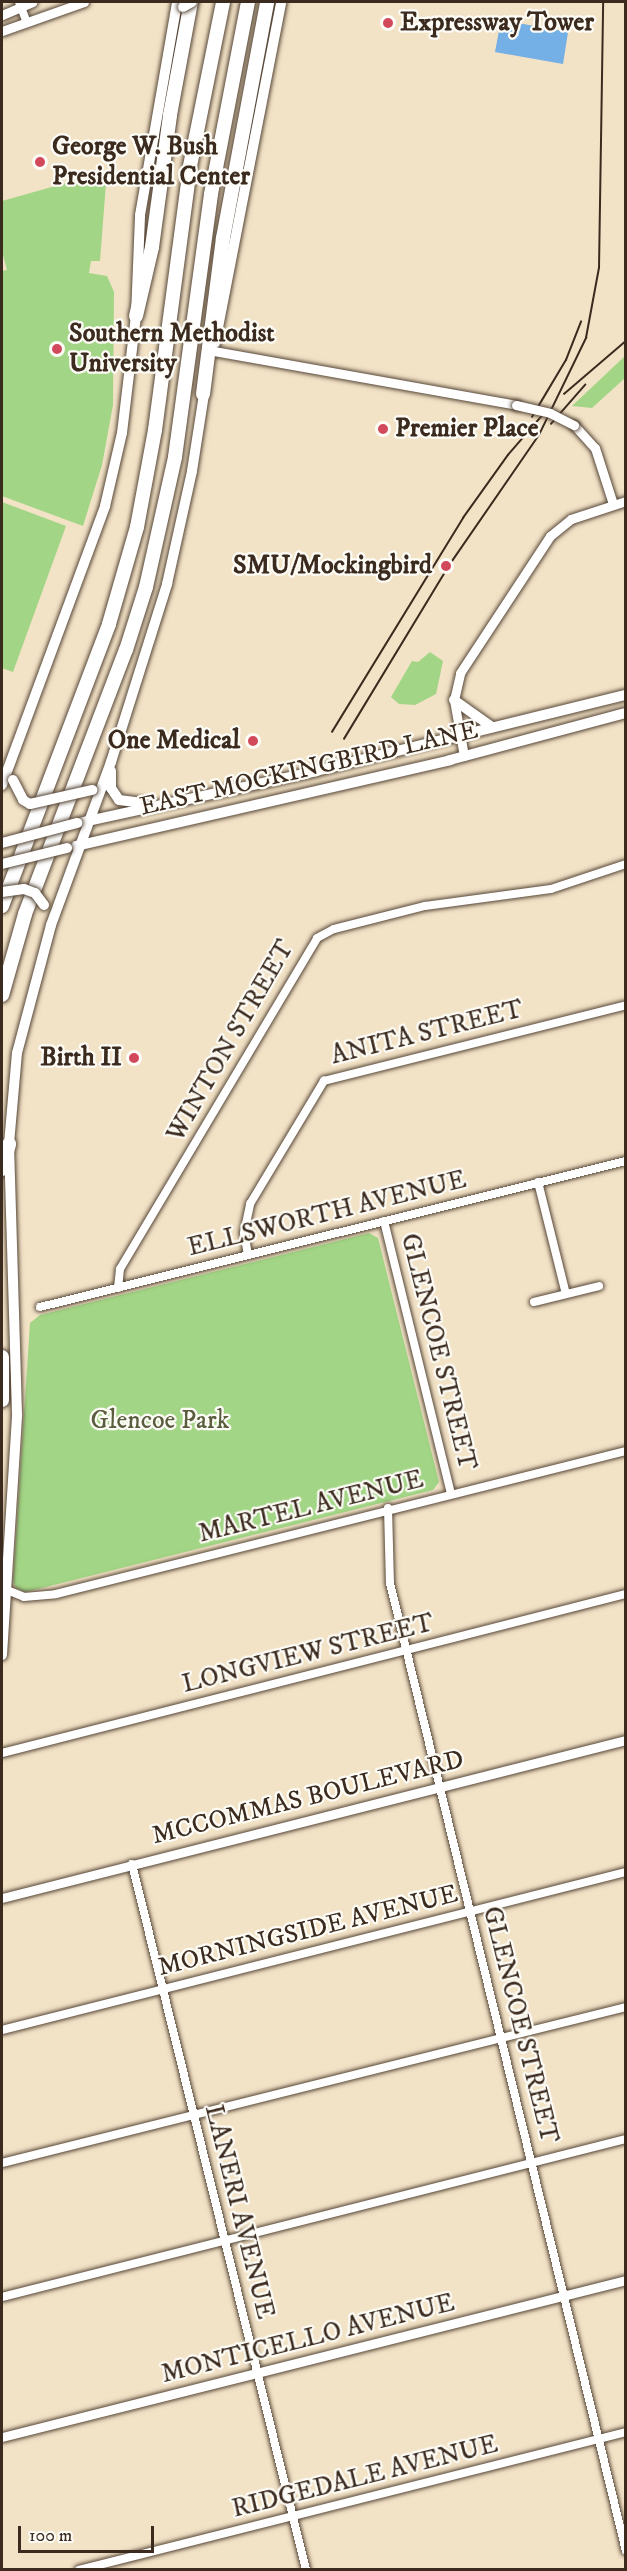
<!DOCTYPE html>
<style>
body{margin:0}
#map{position:relative;width:627px;height:2571px;overflow:hidden;background:#f2e2c6;font-family:"IM FELL DW Pica",serif}
div>[style]{position:absolute}
.green>*{inset:0;background:#a2d585}
.water>*{inset:0;background:#74afe5}
.roads{filter:drop-shadow(0 0 2px #564637) drop-shadow(0 0 2px #564637)}
.minor>*{height:8px;margin:-4px;padding:0 4px;transform-origin:4px;border-radius:4px;background:#fff}
.tertiary>*{height:9px;margin:-4.5px;padding:0 4.5px;transform-origin:4.5px;border-radius:4.5px;background:#fff}
.secondary>*{height:10px;margin:-5px;padding:0 5px;transform-origin:5px;border-radius:5px;background:#fff}
.motorway>*{height:14px;margin:-7px;padding:0 7px;transform-origin:7px;border-radius:7px;background:#fff}
.tram>*{height:1.5px;margin:-0.75px;padding:0 0.75px;transform-origin:0.75px;border-radius:0.75px;background:#3b2a1e}
.bridges{filter:drop-shadow(0 0 2px #564637) drop-shadow(0 0 2px #564637)}
.tertiary-bridge>*{height:9px;margin:-4.5px;padding:0 4.5px;transform-origin:4.5px;border-radius:4.5px;background:#fff}
.secondary-bridge>*{height:10px;margin:-5px;padding:0 5px;transform-origin:5px;border-radius:5px;background:#fff}
.dots>*{width:16px;height:16px;translate:-50% -50%;box-sizing:border-box;border:3px solid #fdfcf7;border-radius:50%}
span{translate:-50% -50%;white-space:nowrap;text-align:center;line-height:1.15;-webkit-text-stroke:4.5px #fdfcf7;paint-order:stroke}
.poi-label{font-size:26px;color:#3b2a1e;font-weight:700}
.left{translate:0 -50%;text-align:left}
.right{translate:-100% -50%;text-align:right}
.street-label{font-size:26px;color:#3b2a1e}
.park-label{font-size:26px;color:#5a5d3d}
.frame{position:absolute;inset:0;border:3px solid #3b2a1e;pointer-events:none}
.scale{position:absolute;left:18px;top:2526px;width:136px;height:27px;box-sizing:border-box;border:3px solid #3b2a1e;border-top:0;padding-left:8px;font-size:18px;line-height:21px;white-space:nowrap;color:#3b2a1e;-webkit-text-stroke:4px #fdfcf7;paint-order:stroke}
</style>
<div id="map">
<div class="green">
<i style="clip-path:polygon(87px 177px,106px 183px,100px 261px,91px 261px,89px 273px,107px 276px,114px 292px,113px 405px,102px 465px,83px 526px,2px 496px,2px 271px,7px 270px,2px 251px,2px 201px)"></i>
<i style="clip-path:polygon(625px 356px,625px 378px,592px 408px,572px 406px)"></i>
<i style="clip-path:polygon(2px 502px,66px 526px,13px 672px,2px 668px)"></i>
<i style="clip-path:polygon(430px 652px,443px 661px,436px 694px,415px 705px,399px 704px,391px 697px,412px 661px,418px 662px)"></i>
<i style="clip-path:polygon(369px 1233px,378px 1238px,439px 1482px,433px 1490px,26px 1592px,16px 1588px,13px 1581px,30px 1323px,40px 1315px)"></i>
</div>
<div class="water">
<i style="clip-path:polygon(501px 20px,568px 32px,563px 64px,495px 52px)"></i>
</div>
<div class="roads">
<div class="minor">
<i style="left:19px;top:2px;width:19px;rotate:69deg"></i>
<i style="left:538px;top:1182px;width:115px;rotate:76deg"></i>
<i style="left:384px;top:1221px;width:280px;rotate:76.2deg"></i>
<i style="left:248px;top:1255px;width:22px;rotate:-100deg"></i>
<i style="left:244px;top:1233px;width:30px;rotate:-78deg"></i>
<i style="left:250px;top:1204px;width:144px;rotate:-59deg"></i>
<i style="left:324px;top:1081px;width:311px;rotate:-14.1deg"></i>
<i style="left:118px;top:1288px;width:19px;rotate:-84deg"></i>
<i style="left:120px;top:1269px;width:385px;rotate:-59.2deg"></i>
<i style="left:317px;top:938px;width:19px;rotate:-28deg"></i>
<i style="left:334px;top:929px;width:94px;rotate:-14.2deg"></i>
<i style="left:425px;top:906px;width:127px;rotate:-7.7deg"></i>
<i style="left:551px;top:889px;width:79px;rotate:-18.4deg"></i>
<i style="left:534px;top:1302px;width:67px;rotate:-13.8deg"></i>
<i style="left:40px;top:1307px;width:604px;rotate:-13.99deg"></i>
<i style="left:388px;top:1508px;width:75px;rotate:88.5deg"></i>
<i style="left:390px;top:1583px;width:996px;rotate:76.3deg"></i>
<i style="left:7px;top:1590px;width:18px;rotate:22deg"></i>
<i style="left:24px;top:1597px;width:32px;rotate:-5deg"></i>
<i style="left:56px;top:1594px;width:588px;rotate:-14.08deg"></i>
<i style="left:2px;top:1753px;width:644px;rotate:-14.3deg"></i>
<i style="left:132px;top:1864px;width:727px;rotate:76.15deg"></i>
<i style="left:2px;top:2030px;width:644px;rotate:-14.21deg"></i>
<i style="left:2px;top:2163px;width:643px;rotate:-14.04deg"></i>
<i style="left:2px;top:2297px;width:644px;rotate:-14.21deg"></i>
<i style="left:79px;top:2570px;width:564px;rotate:-14.16deg"></i>
</div>
<div class="tertiary">
<i style="left:2px;top:15px;width:33px;rotate:-23deg"></i>
<i style="left:2px;top:31px;width:87px;rotate:-19.5deg"></i>
<i style="left:214px;top:351px;width:307px;rotate:10.1deg"></i>
<i style="left:574px;top:425px;width:31px;rotate:48deg"></i>
<i style="left:595px;top:448px;width:59px;rotate:72.2deg"></i>
<i style="left:464px;top:756px;width:57px;rotate:-100.1deg"></i>
<i style="left:454px;top:700px;width:28px;rotate:-77deg"></i>
<i style="left:460px;top:673px;width:164px;rotate:-56.7deg"></i>
<i style="left:550px;top:536px;width:27px;rotate:-39deg"></i>
<i style="left:571px;top:519px;width:58px;rotate:-18.1deg"></i>
<i style="left:2px;top:1898px;width:644px;rotate:-14.21deg"></i>
<i style="left:2px;top:2437px;width:643px;rotate:-14.12deg"></i>
</div>
<div class="secondary">
<i style="left:215px;top:343px;width:347px;rotate:-79deg"></i>
<i style="left:454px;top:700px;width:47px;rotate:35.4deg"></i>
<i style="left:111px;top:771px;width:17px;rotate:90deg"></i>
<i style="left:111px;top:788px;width:14px;rotate:56deg"></i>
<i style="left:119px;top:800px;width:24px;rotate:7deg"></i>
<i style="left:2px;top:785px;width:297px;rotate:-69.7deg"></i>
<i style="left:105px;top:506px;width:75px;rotate:-76.9deg"></i>
<i style="left:122px;top:433px;width:118px;rotate:-83.2deg"></i>
<i style="left:136px;top:316px;width:101px;rotate:-87.7deg"></i>
<i style="left:140px;top:215px;width:216px;rotate:-80.1deg"></i>
<i style="left:83px;top:822px;width:239px;rotate:-12.3deg"></i>
<i style="left:316px;top:771px;width:319px;rotate:-13.8deg"></i>
<i style="left:76px;top:846px;width:384px;rotate:-12.9deg"></i>
<i style="left:450px;top:760px;width:182px;rotate:-15deg"></i>
<i style="left:2px;top:1655px;width:241px;rotate:-86.4deg"></i>
<i style="left:17px;top:1414px;width:270px;rotate:-91.7deg"></i>
<i style="left:9px;top:1144px;width:91px;rotate:-85deg"></i>
<i style="left:17px;top:1053px;width:132px;rotate:-75.1deg"></i>
<i style="left:51px;top:925px;width:174px;rotate:-69.8deg"></i>
<i style="left:111px;top:762px;width:187px;rotate:-72.5deg"></i>
<i style="left:167px;top:584px;width:116px;rotate:-77.5deg"></i>
<i style="left:192px;top:471px;width:84px;rotate:-81.1deg"></i>
</div>
<div class="motorway">
<i style="left:136px;top:316px;width:71px;rotate:-76.9deg"></i>
<i style="left:152px;top:247px;width:133px;rotate:-82.2deg"></i>
<i style="left:170px;top:115px;width:115px;rotate:-79.5deg"></i>
<i style="left:203px;top:394px;width:157px;rotate:-82.7deg"></i>
<i style="left:223px;top:238px;width:240px;rotate:-79.4deg"></i>
<i style="left:2px;top:906px;width:302px;rotate:-69.2deg"></i>
<i style="left:109px;top:624px;width:101px;rotate:-73.9deg"></i>
<i style="left:137px;top:527px;width:99px;rotate:-79.5deg"></i>
<i style="left:155px;top:430px;width:266px;rotate:-82.4deg"></i>
<i style="left:190px;top:166px;width:167px;rotate:-78.6deg"></i>
<i style="left:2px;top:995px;width:84px;rotate:-74.1deg"></i>
<i style="left:25px;top:914px;width:283px;rotate:-69.1deg"></i>
<i style="left:126px;top:650px;width:66px;rotate:-72.4deg"></i>
<i style="left:146px;top:587px;width:133px;rotate:-77.4deg"></i>
<i style="left:175px;top:457px;width:265px;rotate:-82.2deg"></i>
<i style="left:211px;top:194px;width:196px;rotate:-79.1deg"></i>
<i style="left:2px;top:1169px;width:26px;rotate:-74deg"></i>
<i style="left:2px;top:1357px;width:43px;rotate:90deg"></i>
</div>
</div>
<div class="tram">
<i style="left:564px;top:394px;width:82px;rotate:-40.5deg"></i>
<i style="left:532px;top:417px;width:66px;rotate:-59.2deg"></i>
<i style="left:566px;top:360px;width:41px;rotate:-68.5deg"></i>
<i style="left:551px;top:424px;width:52px;rotate:-48.9deg"></i>
<i style="left:332px;top:732px;width:251px;rotate:-58.5deg"></i>
<i style="left:463px;top:518px;width:77px;rotate:-54.5deg"></i>
<i style="left:508px;top:455px;width:60px;rotate:-49.1deg"></i>
<i style="left:344px;top:739px;width:201px;rotate:-58.8deg"></i>
<i style="left:448px;top:567px;width:160px;rotate:-55.4deg"></i>
<i style="left:539px;top:435px;width:108px;rotate:-64.1deg"></i>
<i style="left:586px;top:338px;width:71px;rotate:-79.5deg"></i>
<i style="left:599px;top:268px;width:266px;rotate:-89.1deg"></i>
</div>
<div class="bridges">
<div class="tertiary-bridge">
<i style="left:516px;top:405px;width:35px;rotate:13deg"></i>
<i style="left:550px;top:413px;width:27px;rotate:27deg"></i>
</div>
<div class="secondary-bridge">
<i style="left:183px;top:7px;width:10px;rotate:-29deg"></i>
<i style="left:13px;top:780px;width:22px;rotate:63deg"></i>
<i style="left:23px;top:800px;width:8px;rotate:30deg"></i>
<i style="left:30px;top:804px;width:64px;rotate:-12.7deg"></i>
<i style="left:2px;top:843px;width:78px;rotate:-14.9deg"></i>
<i style="left:2px;top:864px;width:67px;rotate:-13.8deg"></i>
<i style="left:2px;top:892px;width:22px;rotate:-8deg"></i>
<i style="left:24px;top:889px;width:12px;rotate:20deg"></i>
<i style="left:35px;top:893px;width:15px;rotate:53deg"></i>
</div>
</div>
<div class="dots">
<i style="left:388px;top:23px;background:#d1495b"></i>
<i style="left:40px;top:162px;background:#d1495b"></i>
<i style="left:57px;top:349px;background:#d1495b"></i>
<i style="left:383px;top:429px;background:#d1495b"></i>
<i style="left:446px;top:566px;background:#d1495b"></i>
<i style="left:253px;top:741px;background:#d1495b"></i>
<i style="left:134px;top:1058px;background:#d1495b"></i>
</div>
<div class="poi-label">
<span class="left" style="left:400px;top:23px">Expressway Tower</span>
<span class="left" style="left:52px;top:162px">George W. Bush<br>Presidential Center</span>
<span class="left" style="left:69px;top:349px">Southern Methodist<br>University</span>
<span class="left" style="left:395px;top:429px">Premier Place</span>
<span class="right" style="left:432px;top:566px">SMU/Mockingbird</span>
<span class="right" style="left:240px;top:741px">One Medical</span>
<span class="right" style="left:122px;top:1058px">Birth II</span>
</div>
<div class="street-label">
<span style="left:309px;top:769px;rotate:-13deg">EAST MOCKINGBIRD LANE</span>
<span style="left:427px;top:1033px;rotate:-14deg">ANITA STREET</span>
<span style="left:231px;top:1041px;rotate:-60deg">WINTON STREET</span>
<span style="left:327px;top:1214px;rotate:-14deg">ELLSWORTH AVENUE</span>
<span style="left:438px;top:1352px;rotate:76deg">GLENCOE STREET</span>
<span style="left:311px;top:1507px;rotate:-14deg">MARTEL AVENUE</span>
<span style="left:308px;top:1654px;rotate:-14deg">LONGVIEW STREET</span>
<span style="left:308px;top:1798px;rotate:-14deg">MCCOMMAS BOULEVARD</span>
<span style="left:308px;top:1931px;rotate:-14deg">MORNINGSIDE AVENUE</span>
<span style="left:520px;top:2025px;rotate:76deg">GLENCOE STREET</span>
<span style="left:239px;top:2212px;rotate:76deg">LANERI AVENUE</span>
<span style="left:308px;top:2339px;rotate:-14deg">MONTICELLO AVENUE</span>
<span style="left:365px;top:2477px;rotate:-14deg">RIDGEDALE AVENUE</span>
</div>
<div class="park-label">
<span style="left:160px;top:1421px">Glencoe Park</span>
</div>
<div class="frame"></div>
<div class="scale">100 m</div>
</div>
